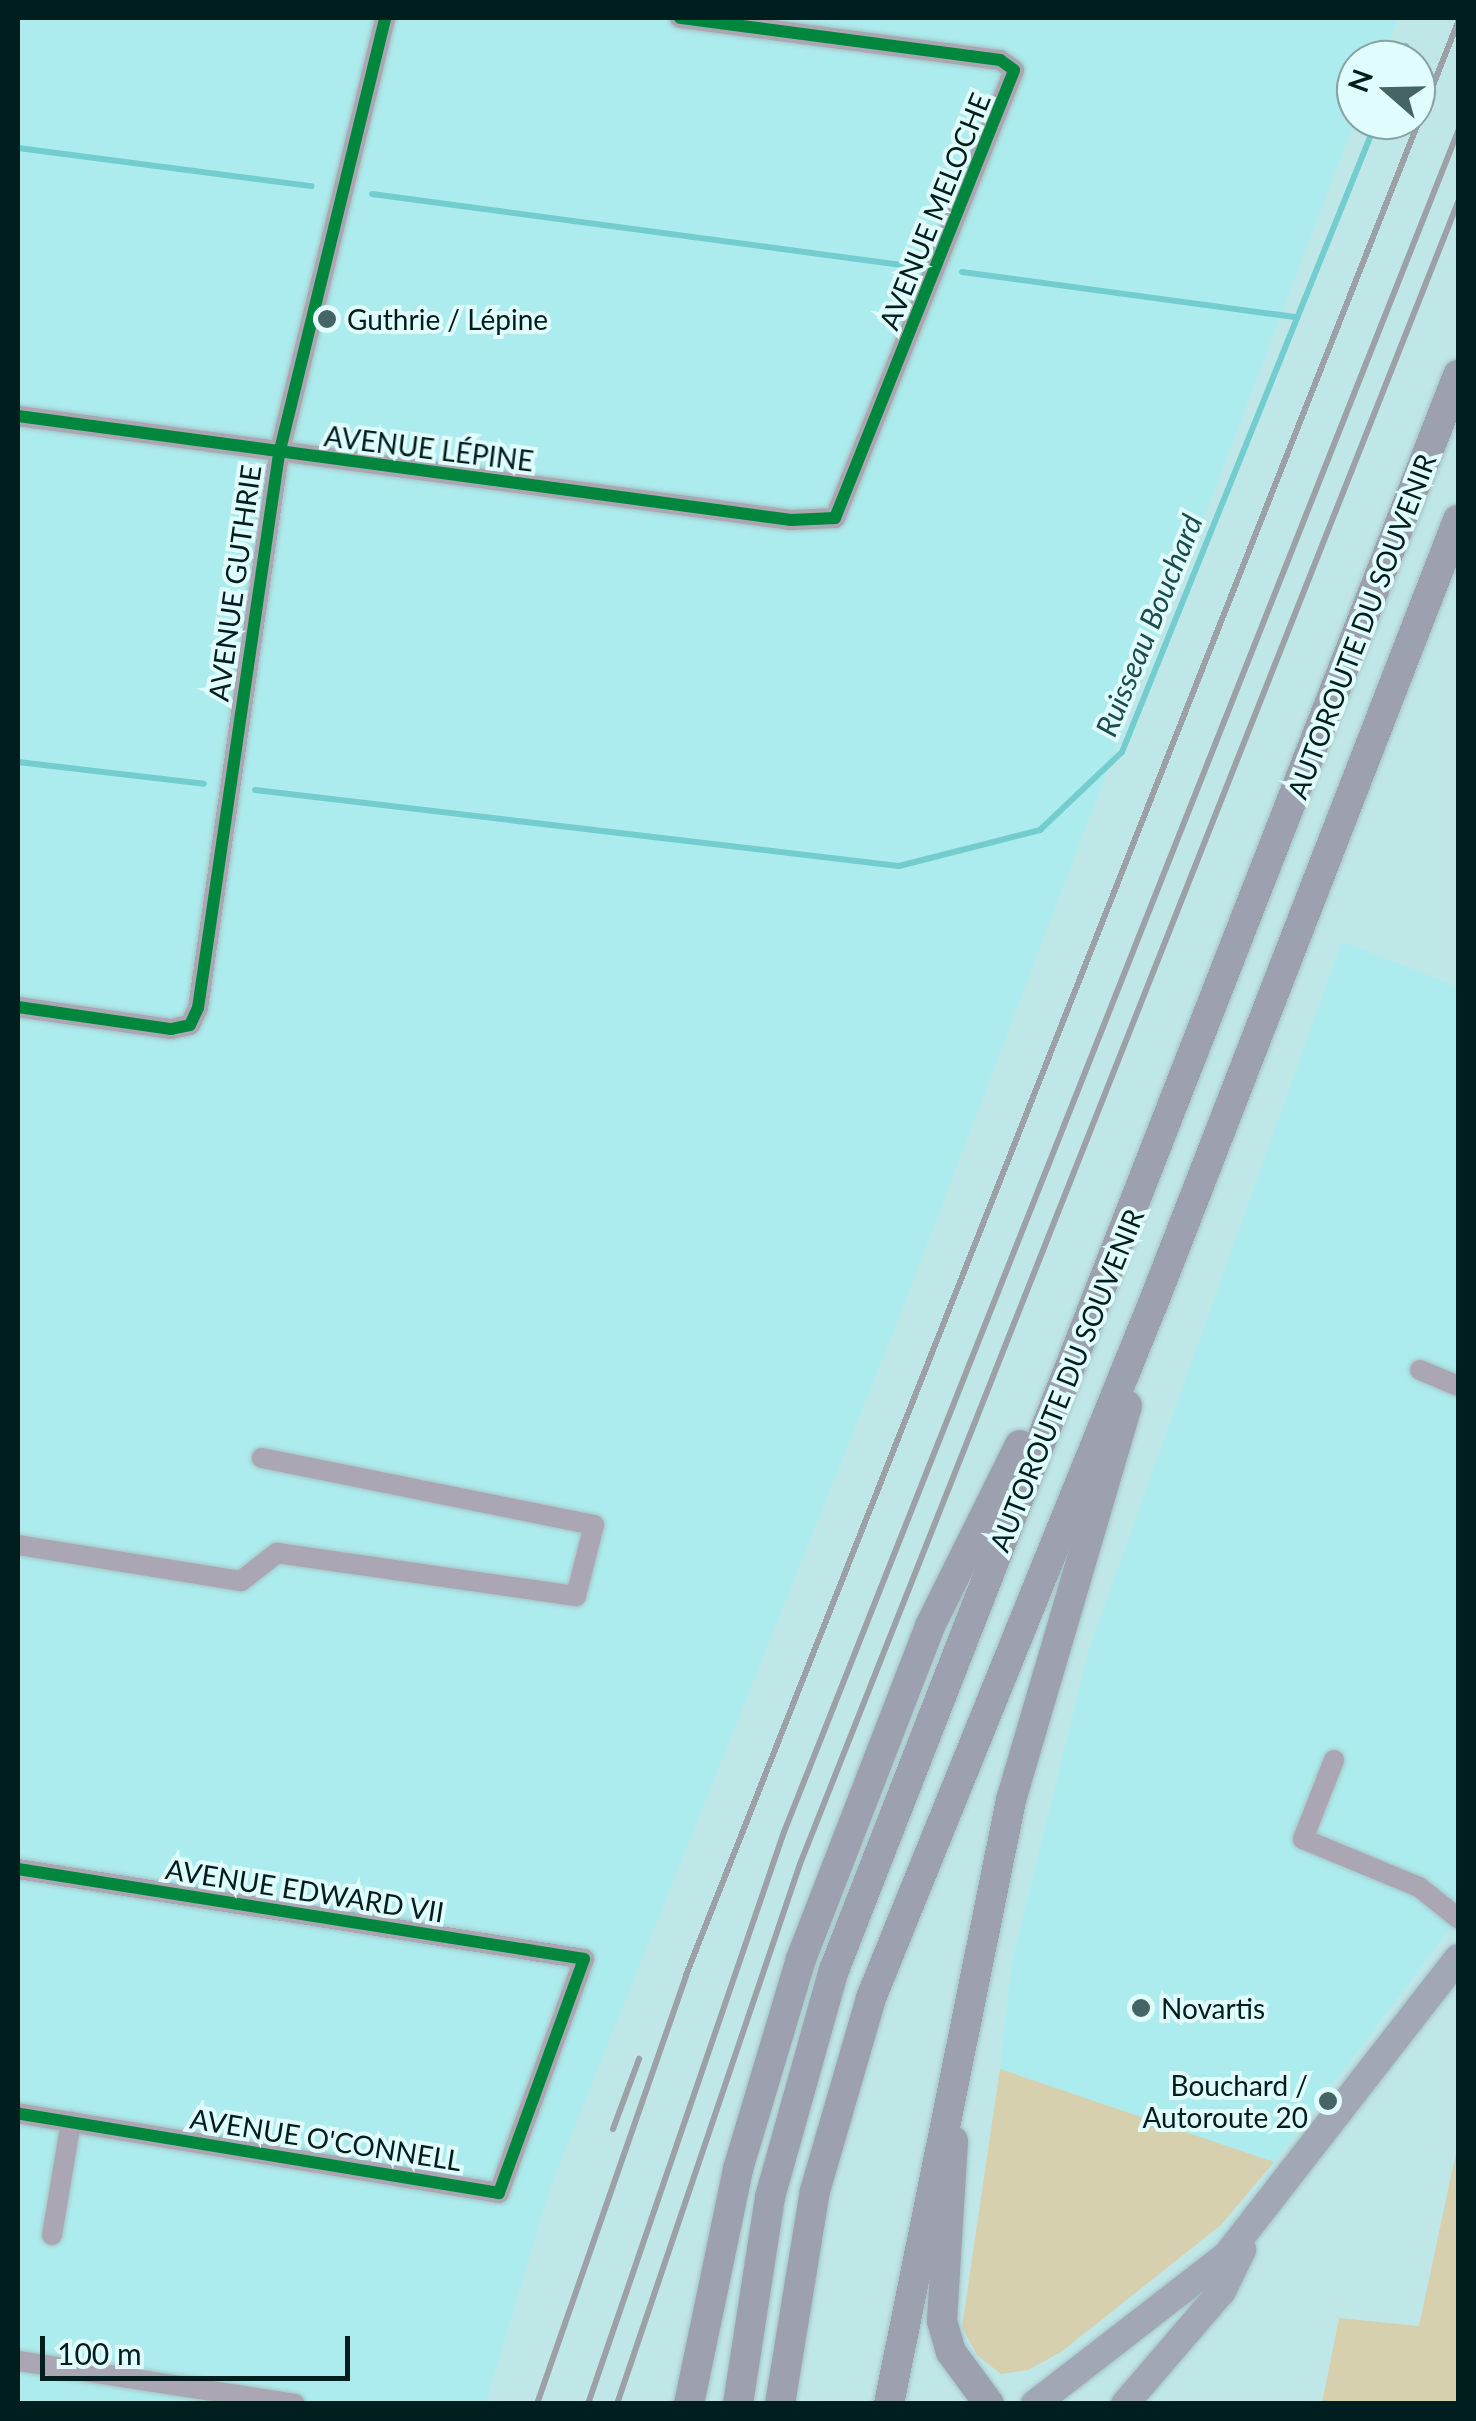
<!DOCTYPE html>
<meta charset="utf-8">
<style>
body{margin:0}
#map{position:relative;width:1476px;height:2421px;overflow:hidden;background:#c0e7e8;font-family:Lato,sans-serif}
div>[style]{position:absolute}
.built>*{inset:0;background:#adecee}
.green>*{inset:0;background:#d6d0ae}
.stream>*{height:6px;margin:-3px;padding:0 3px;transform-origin:3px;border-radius:3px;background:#73cdcf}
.roads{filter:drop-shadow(0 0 2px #a5c3c4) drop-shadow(0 0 2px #a5c3c4)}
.minor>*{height:20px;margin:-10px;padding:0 10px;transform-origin:10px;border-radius:10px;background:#aaa6b3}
.major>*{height:28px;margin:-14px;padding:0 14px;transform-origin:14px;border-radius:14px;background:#a1a7b4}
.highway>*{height:30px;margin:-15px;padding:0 15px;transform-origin:15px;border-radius:15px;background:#9ca0af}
.rail>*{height:6px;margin:-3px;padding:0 3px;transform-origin:3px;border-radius:3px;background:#9ba0a9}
.cycleway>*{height:12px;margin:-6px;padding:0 6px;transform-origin:6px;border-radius:6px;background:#00873e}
.dots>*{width:28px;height:28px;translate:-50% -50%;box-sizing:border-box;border:5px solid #e0fcfc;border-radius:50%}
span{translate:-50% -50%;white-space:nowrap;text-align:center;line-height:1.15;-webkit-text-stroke:8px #e0fcfc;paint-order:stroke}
.street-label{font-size:28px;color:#011e1f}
.poi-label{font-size:28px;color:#011e1f}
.left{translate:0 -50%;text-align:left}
.right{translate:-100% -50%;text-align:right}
.water-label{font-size:30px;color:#1b4c4d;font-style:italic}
.frame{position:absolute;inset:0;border:20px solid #011e1f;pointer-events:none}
.north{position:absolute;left:1336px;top:40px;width:100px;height:100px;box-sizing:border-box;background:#e0fcfc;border:2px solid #87a3a4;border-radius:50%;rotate:290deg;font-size:28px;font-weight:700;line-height:40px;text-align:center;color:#011e1f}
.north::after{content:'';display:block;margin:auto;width:35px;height:45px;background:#446465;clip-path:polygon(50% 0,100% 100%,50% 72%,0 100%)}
.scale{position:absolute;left:40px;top:2336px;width:310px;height:45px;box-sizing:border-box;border:5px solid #011e1f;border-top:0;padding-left:12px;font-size:30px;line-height:35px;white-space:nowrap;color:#011e1f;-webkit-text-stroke:8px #e0fcfc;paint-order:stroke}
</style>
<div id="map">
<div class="built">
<i style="clip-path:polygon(18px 18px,1399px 18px,1381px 60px,1356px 60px,1356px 118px,898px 1321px,551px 2186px,486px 2403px,18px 2403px)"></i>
<i style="clip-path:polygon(1342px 941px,1458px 987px,1458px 1918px,1274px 2162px,1000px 2069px,1012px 1961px,1089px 1649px)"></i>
</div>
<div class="green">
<i style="clip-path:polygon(1000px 2069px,1274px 2162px,1221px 2225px,1061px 2352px,1028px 2370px,1001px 2374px,977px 2355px,962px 2327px)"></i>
<i style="clip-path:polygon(1458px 2143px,1458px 2403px,1322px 2403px,1339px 2318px,1419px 2326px)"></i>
</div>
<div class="stream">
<i style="left:1401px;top:60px;width:15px;rotate:-70deg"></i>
<i style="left:18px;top:148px;width:296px;rotate:7.4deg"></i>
<i style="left:372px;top:194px;width:542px;rotate:7.64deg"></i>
<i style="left:962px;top:272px;width:338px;rotate:7.7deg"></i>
<i style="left:18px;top:762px;width:187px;rotate:6.7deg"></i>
<i style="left:255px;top:790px;width:648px;rotate:6.73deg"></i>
<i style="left:899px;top:866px;width:146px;rotate:-14.3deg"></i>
<i style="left:1040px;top:830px;width:113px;rotate:-43.6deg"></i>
<i style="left:1122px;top:752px;width:682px;rotate:-68.03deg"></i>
</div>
<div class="roads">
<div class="minor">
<i style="left:18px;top:416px;width:780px;rotate:7.66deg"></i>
<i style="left:791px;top:520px;width:44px;rotate:-2.6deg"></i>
<i style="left:835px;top:518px;width:482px;rotate:-68.2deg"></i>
<i style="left:1014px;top:70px;width:17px;rotate:-144deg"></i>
<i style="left:1000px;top:60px;width:323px;rotate:-172.5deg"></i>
<i style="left:18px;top:1007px;width:155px;rotate:8.2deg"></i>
<i style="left:171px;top:1029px;width:19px;rotate:-12deg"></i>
<i style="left:190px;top:1025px;width:19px;rotate:-65deg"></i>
<i style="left:198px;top:1008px;width:560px;rotate:-81.68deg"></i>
<i style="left:279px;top:454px;width:449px;rotate:-76.3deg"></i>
<i style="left:1420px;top:1370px;width:41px;rotate:22.8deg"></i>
<i style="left:18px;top:1545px;width:226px;rotate:9.2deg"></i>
<i style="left:241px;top:1581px;width:46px;rotate:-37.9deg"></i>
<i style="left:277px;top:1553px;width:302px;rotate:8.2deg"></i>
<i style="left:576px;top:1596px;width:73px;rotate:-75.8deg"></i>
<i style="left:594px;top:1525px;width:339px;rotate:-168.6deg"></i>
<i style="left:1334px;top:1760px;width:85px;rotate:111.4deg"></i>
<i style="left:1303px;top:1839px;width:126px;rotate:22.5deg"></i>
<i style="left:1419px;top:1887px;width:50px;rotate:38.5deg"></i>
<i style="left:18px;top:1869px;width:573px;rotate:9.03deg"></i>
<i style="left:584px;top:1959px;width:249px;rotate:110deg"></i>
<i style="left:499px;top:2193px;width:488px;rotate:-170.6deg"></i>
<i style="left:52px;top:2235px;width:115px;rotate:-80.5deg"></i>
<i style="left:18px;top:2361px;width:280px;rotate:8.8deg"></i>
</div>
<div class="major">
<i style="left:1035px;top:2404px;width:243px;rotate:-37.8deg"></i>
<i style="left:1227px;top:2255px;width:376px;rotate:-52.1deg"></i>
<i style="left:1125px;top:2404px;width:149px;rotate:-49.4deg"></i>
<i style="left:1222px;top:2291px;width:46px;rotate:-64deg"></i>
</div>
<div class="highway">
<i style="left:953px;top:2141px;width:180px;rotate:93.5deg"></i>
<i style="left:942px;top:2321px;width:32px;rotate:74deg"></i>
<i style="left:951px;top:2352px;width:64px;rotate:53.8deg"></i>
<i style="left:689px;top:2404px;width:240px;rotate:-78.2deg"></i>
<i style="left:738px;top:2169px;width:219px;rotate:-73.3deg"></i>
<i style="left:801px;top:1959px;width:357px;rotate:-68.8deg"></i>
<i style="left:930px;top:1626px;width:202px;rotate:-63.6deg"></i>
<i style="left:738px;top:2404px;width:209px;rotate:-81.2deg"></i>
<i style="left:770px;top:2197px;width:236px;rotate:-74.3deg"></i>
<i style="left:834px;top:1970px;width:1713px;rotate:-68.63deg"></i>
<i style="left:780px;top:2404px;width:216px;rotate:-80.7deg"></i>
<i style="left:815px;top:2191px;width:201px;rotate:-73.8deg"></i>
<i style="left:871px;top:1998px;width:758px;rotate:-67.9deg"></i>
<i style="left:1156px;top:1296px;width:833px;rotate:-68.74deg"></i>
<i style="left:889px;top:2404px;width:616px;rotate:-78.58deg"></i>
<i style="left:1011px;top:1800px;width:411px;rotate:-73.6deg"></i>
</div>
</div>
<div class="rail">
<i style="left:613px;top:2129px;width:75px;rotate:-69.6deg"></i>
<i style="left:537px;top:2404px;width:454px;rotate:-70.8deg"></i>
<i style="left:686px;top:1975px;width:2100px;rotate:-68.43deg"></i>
<i style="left:588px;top:2404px;width:605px;rotate:-71.09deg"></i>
<i style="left:784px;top:1832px;width:1830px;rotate:-68.38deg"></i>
<i style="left:617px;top:2404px;width:570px;rotate:-71.28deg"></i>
<i style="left:800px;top:1864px;width:1788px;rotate:-68.4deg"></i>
</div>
<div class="cycleway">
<i style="left:18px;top:416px;width:780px;rotate:7.66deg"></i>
<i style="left:791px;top:520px;width:44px;rotate:-2.6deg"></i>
<i style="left:835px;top:518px;width:482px;rotate:-68.2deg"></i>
<i style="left:1014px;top:70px;width:17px;rotate:-144deg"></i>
<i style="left:1000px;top:60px;width:323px;rotate:-172.5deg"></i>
<i style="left:18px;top:1007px;width:155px;rotate:8.2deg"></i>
<i style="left:171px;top:1029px;width:19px;rotate:-12deg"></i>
<i style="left:190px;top:1025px;width:19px;rotate:-65deg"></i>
<i style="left:198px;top:1008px;width:560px;rotate:-81.68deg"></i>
<i style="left:279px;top:454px;width:449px;rotate:-76.3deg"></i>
<i style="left:18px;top:1869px;width:573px;rotate:9.03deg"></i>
<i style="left:584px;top:1959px;width:249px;rotate:110deg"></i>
<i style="left:499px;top:2193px;width:488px;rotate:-170.6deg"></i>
</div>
<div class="dots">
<i style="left:327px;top:319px;background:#446465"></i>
<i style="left:1141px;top:2008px;background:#446465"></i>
<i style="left:1328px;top:2101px;background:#446465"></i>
</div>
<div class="street-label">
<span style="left:934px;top:211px;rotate:-68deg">AVENUE MELOCHE</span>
<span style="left:429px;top:448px;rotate:7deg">AVENUE LÉPINE</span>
<span style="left:234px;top:583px;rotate:-82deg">AVENUE GUTHRIE</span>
<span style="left:1361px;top:626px;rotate:-69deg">AUTOROUTE DU SOUVENIR</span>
<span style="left:1066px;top:1380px;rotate:-68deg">AUTOROUTE DU SOUVENIR</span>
<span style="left:305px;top:1890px;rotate:9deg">AVENUE EDWARD VII</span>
<span style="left:326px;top:2139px;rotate:9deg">AVENUE O'CONNELL</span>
</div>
<div class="poi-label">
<span class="left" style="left:347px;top:319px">Guthrie / Lépine</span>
<span class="left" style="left:1161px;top:2008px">Novartis</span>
<span class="right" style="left:1308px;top:2101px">Bouchard /<br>Autoroute 20</span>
</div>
<div class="water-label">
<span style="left:1148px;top:625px;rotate:-68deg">Ruisseau Bouchard</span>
</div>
<div class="frame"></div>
<div class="north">N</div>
<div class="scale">100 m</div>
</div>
